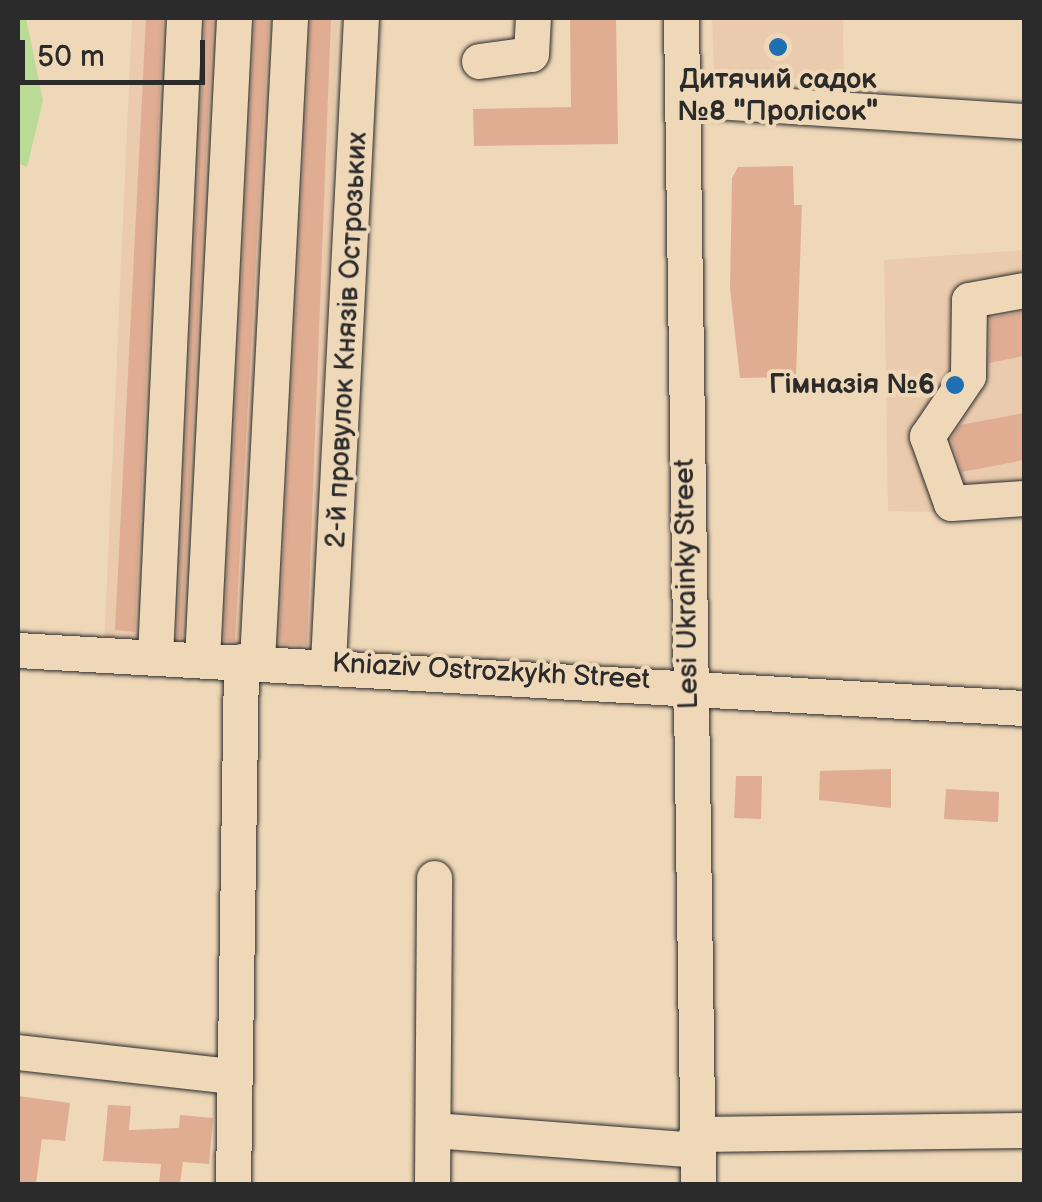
<!DOCTYPE html>
<meta charset="utf-8">
<style>
body{margin:0}
#map{position:relative;width:1042px;height:1202px;overflow:hidden;background:#efd8b8;font-family:"Balsamiq Sans",sans-serif}
div>[style]{position:absolute}
.built>*{inset:0;background:#eacbad}
.green>*{inset:0;background:#b9db95}
.building>*{inset:0;background:#e0ad93}
.roads{filter:drop-shadow(0 0 2px #2b2b2b) drop-shadow(0 0 2px #2b2b2b)}
.minor>*{height:35px;margin:-17.5px;padding:0 17.5px;transform-origin:17.5px;border-radius:17.5px;background:#efd8b8}
.dots>*{width:28px;height:28px;translate:-50% -50%;box-sizing:border-box;border:5px solid #efd8b8;border-radius:50%}
span{translate:-50% -50%;white-space:nowrap;text-align:center;line-height:1.15;-webkit-text-stroke:8px #efd8b8;paint-order:stroke}
.poi-label{font-size:28px;color:#2b2b2b;font-weight:700}
.right{translate:-100% -50%;text-align:right}
.street-label{font-size:28px;color:#2b2b2b}
.frame{position:absolute;inset:0;border:20px solid #2b2b2b;pointer-events:none}
.scale{position:absolute;left:20px;top:40px;width:185px;height:45px;box-sizing:border-box;border:5px solid #2b2b2b;border-top:0;padding-left:12px;font-size:30px;line-height:35px;white-space:nowrap;color:#2b2b2b;-webkit-text-stroke:8px #efd8b8;paint-order:stroke}
</style>
<div id="map">
<div class="built">
<i style="clip-path:polygon(132px 18px,338px 18px,313px 652px,104px 647px)"></i>
<i style="clip-path:polygon(712px 18px,843px 18px,844px 81px,714px 76px)"></i>
<i style="clip-path:polygon(1024px 250px,1024px 514px,888px 511px,884px 260px)"></i>
</div>
<div class="green">
<i style="clip-path:polygon(18px 18px,26px 18px,43px 101px,27px 167px,18px 163px)"></i>
</div>
<div class="building">
<i style="clip-path:polygon(146px 18px,163px 18px,135px 632px,115px 630px)"></i>
<i style="clip-path:polygon(205px 18px,213px 18px,182px 638px,177px 638px)"></i>
<i style="clip-path:polygon(255px 18px,269px 18px,235px 641px,224px 641px)"></i>
<i style="clip-path:polygon(311px 18px,331px 18px,307px 645px,279px 644px)"></i>
<i style="clip-path:polygon(570px 18px,616px 18px,618px 144px,474px 146px,473px 109px,571px 107px)"></i>
<i style="clip-path:polygon(793px 166px,794px 205px,802px 205px,796px 377px,740px 378px,730px 289px,732px 178px,738px 167px)"></i>
<i style="clip-path:polygon(1024px 312px,1024px 356px,989px 363px,990px 318px)"></i>
<i style="clip-path:polygon(1024px 413px,1024px 460px,962px 472px,951px 439px,960px 425px)"></i>
<i style="clip-path:polygon(891px 769px,891px 808px,819px 800px,820px 771px)"></i>
<i style="clip-path:polygon(736px 776px,762px 776px,761px 819px,734px 818px)"></i>
<i style="clip-path:polygon(946px 789px,999px 792px,998px 822px,944px 819px)"></i>
<i style="clip-path:polygon(18px 1096px,70px 1103px,65px 1141px,42px 1139px,36px 1184px,18px 1184px)"></i>
<i style="clip-path:polygon(108px 1105px,131px 1106px,129px 1130px,179px 1128px,180px 1115px,213px 1118px,209px 1164px,183px 1162px,180px 1184px,159px 1184px,161px 1164px,103px 1161px)"></i>
</div>
<div class="roads">
<div class="minor">
<i style="left:681px;top:18px;width:1166px;rotate:89.16deg"></i>
<i style="left:479px;top:61px;width:52px;rotate:-7.7deg"></i>
<i style="left:531px;top:54px;width:36px;rotate:-87deg"></i>
<i style="left:683px;top:99px;width:342px;rotate:3.7deg"></i>
<i style="left:1024px;top:290px;width:56px;rotate:169.7deg"></i>
<i style="left:969px;top:300px;width:76px;rotate:90.8deg"></i>
<i style="left:968px;top:376px;width:73px;rotate:124.3deg"></i>
<i style="left:927px;top:436px;width:71px;rotate:70.3deg"></i>
<i style="left:951px;top:503px;width:73px;rotate:-3.9deg"></i>
<i style="left:18px;top:650px;width:1008px;rotate:3.3deg"></i>
<i style="left:155px;top:657px;width:640px;rotate:-87.4deg"></i>
<i style="left:202px;top:659px;width:642px;rotate:-87.14deg"></i>
<i style="left:257px;top:661px;width:644px;rotate:-87.06deg"></i>
<i style="left:328px;top:662px;width:645px;rotate:-87.07deg"></i>
<i style="left:18px;top:1052px;width:216px;rotate:6.4deg"></i>
<i style="left:433px;top:1130px;width:265px;rotate:4.3deg"></i>
<i style="left:696px;top:1134px;width:328px;rotate:-0.7deg"></i>
<i style="left:233px;top:1184px;width:523px;rotate:-89.12deg"></i>
<i style="left:432px;top:1184px;width:306px;rotate:-89.6deg"></i>
</div>
</div>
<div class="dots">
<i style="left:778px;top:47px;background:#1f6fb2"></i>
<i style="left:955px;top:385px;background:#1f6fb2"></i>
</div>
<div class="poi-label">
<span style="left:778px;top:96px">Дитячий садок<br>№8 "Пролісок"</span>
<span class="right" style="left:935px;top:385px">Гімназія №6</span>
</div>
<div class="street-label">
<span style="left:347px;top:340px;rotate:-87deg">2-й провулок Князів Острозьких</span>
<span style="left:687px;top:584px;rotate:-91deg">Lesi Ukrainky Street</span>
<span style="left:491px;top:672px;rotate:3deg">Kniaziv Ostrozkykh Street</span>
</div>
<div class="frame"></div>
<div class="scale">50 m</div>
</div>
